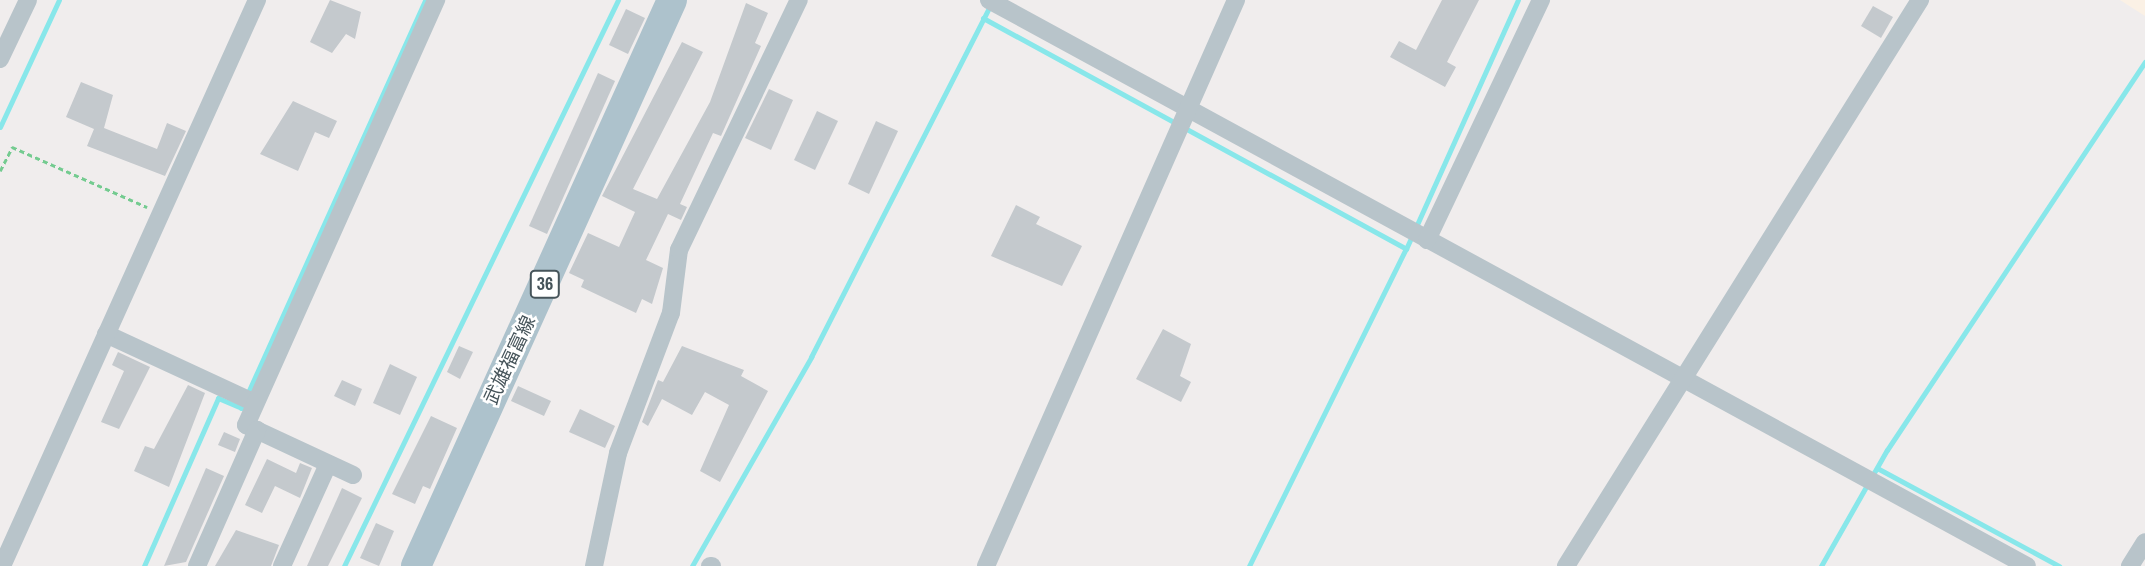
<!DOCTYPE html>
<meta charset="utf-8">
<style>
body{margin:0}
#map{position:relative;width:2145px;height:566px;overflow:hidden;background:#f0eded;font-family:"Archivo Narrow","Noto Sans JP",sans-serif}
div>[style]{position:absolute}
.commercial>*{inset:0;background:#fbf1e5}
.stream>*{height:5px;margin:-2.5px;padding:0 2.5px;transform-origin:2.5px;border-radius:2.5px;background:#88e7ea}
.building>*{inset:0;background:#c4c9cd}
.path>*{height:2.5px;margin-top:-1.25px;transform-origin:0;background:repeating-linear-gradient(90deg,#74cb90 0 5px,transparent 0 8.5px)}
.minor>*{height:18px;margin:-9px;padding:0 9px;transform-origin:9px;border-radius:9px;background:#b8c4ca}
.primary>*{height:30px;margin:-15px;padding:0 15px;transform-origin:15px;border-radius:15px;background:#adc2cc}
span{translate:-50% -50%;white-space:nowrap;text-align:center;line-height:1.15;-webkit-text-stroke:5px #fff;paint-order:stroke}
.shield-label span{padding:2px 5px;background:#fff;border:2px solid;border-radius:5px;-webkit-text-stroke-width:0}
.shield-label{font-size:18px;color:#46545a;font-weight:700}
.street-label{font-size:19px;color:#46545a}
</style>
<div id="map">
<div class="commercial">
<i style="clip-path:polygon(2120px 0,2145px 0,2145px 16px)"></i>
</div>
<div class="stream">
<i style="left:983px;top:18px;width:482px;rotate:28.6deg"></i>
<i style="left:0;top:127px;width:140px;rotate:-65.1deg"></i>
<i style="left:1877px;top:468px;width:207px;rotate:28.3deg"></i>
<i style="left:144px;top:566px;width:184px;rotate:-66.2deg"></i>
<i style="left:218px;top:398px;width:25px;rotate:23deg"></i>
<i style="left:241px;top:408px;width:448px;rotate:-65.7deg"></i>
<i style="left:344px;top:566px;width:629px;rotate:-64.17deg"></i>
<i style="left:692px;top:566px;width:241px;rotate:-60.3deg"></i>
<i style="left:811px;top:357px;width:397px;rotate:-63deg"></i>
<i style="left:1249px;top:566px;width:354px;rotate:-63.7deg"></i>
<i style="left:1406px;top:249px;width:273px;rotate:-65.8deg"></i>
<i style="left:1821px;top:566px;width:133px;rotate:-60.4deg"></i>
<i style="left:1887px;top:450px;width:466px;rotate:-56.4deg"></i>
</div>
<div class="building">
<i style="clip-path:polygon(330px 0,361px 12px,355px 39px,346px 34px,332px 53px,310px 42px)"></i>
<i style="clip-path:polygon(1442px 0,1479px 0,1447px 62px,1456px 67px,1445px 87px,1390px 57px,1399px 41px,1416px 50px)"></i>
<i style="clip-path:polygon(746px 3px,768px 13px,755px 43px,761px 46px,721px 136px,713px 133px,680px 204px,687px 207px,681px 220px,668px 214px,646px 260px,663px 268px,652px 304px,642px 299px,636px 313px,581px 287px,584px 280px,569px 273px,588px 233px,619px 247px,635px 212px,602px 196px,682px 42px,703px 52px,633px 189px,657px 199px,710px 102px)"></i>
<i style="clip-path:polygon(1873px 6px,1893px 17px,1881px 38px,1861px 26px)"></i>
<i style="clip-path:polygon(626px 9px,645px 18px,628px 54px,609px 45px)"></i>
<i style="clip-path:polygon(598px 73px,615px 81px,547px 234px,529px 226px)"></i>
<i style="clip-path:polygon(81px 82px,113px 95px,104px 128px,157px 149px,167px 123px,186px 131px,165px 176px,87px 146px,94px 129px,66px 117px)"></i>
<i style="clip-path:polygon(769px 89px,793px 100px,771px 150px,745px 138px)"></i>
<i style="clip-path:polygon(293px 101px,337px 121px,329px 138px,315px 132px,298px 171px,260px 154px)"></i>
<i style="clip-path:polygon(817px 111px,838px 121px,815px 170px,794px 160px)"></i>
<i style="clip-path:polygon(876px 121px,898px 131px,869px 194px,848px 184px)"></i>
<i style="clip-path:polygon(1016px 205px,1040px 217px,1036px 224px,1082px 246px,1062px 286px,991px 256px)"></i>
<i style="clip-path:polygon(1163px 329px,1191px 344px,1180px 376px,1191px 382px,1181px 402px,1136px 379px)"></i>
<i style="clip-path:polygon(459px 346px,473px 352px,460px 379px,447px 372px)"></i>
<i style="clip-path:polygon(682px 346px,744px 370px,741px 376px,768px 391px,720px 482px,700px 471px,729px 405px,705px 392px,692px 415px,662px 399px,648px 426px,642px 422px,658px 380px,663px 382px)"></i>
<i style="clip-path:polygon(118px 352px,150px 367px,119px 429px,101px 422px,124px 371px,112px 365px)"></i>
<i style="clip-path:polygon(390px 364px,417px 377px,400px 415px,373px 403px)"></i>
<i style="clip-path:polygon(342px 380px,362px 389px,355px 406px,334px 396px)"></i>
<i style="clip-path:polygon(188px 385px,205px 393px,169px 487px,134px 471px,145px 446px,154px 449px)"></i>
<i style="clip-path:polygon(518px 386px,551px 401px,544px 416px,511px 401px)"></i>
<i style="clip-path:polygon(580px 409px,615px 426px,605px 448px,569px 432px)"></i>
<i style="clip-path:polygon(431px 416px,457px 428px,430px 489px,423px 486px,415px 504px,392px 494px)"></i>
<i style="clip-path:polygon(224px 432px,240px 439px,235px 452px,218px 445px)"></i>
<i style="clip-path:polygon(267px 459px,296px 473px,300px 463px,312px 468px,300px 498px,275px 486px,262px 513px,245px 505px)"></i>
<i style="clip-path:polygon(206px 468px,224px 476px,186px 562px,164px 566px)"></i>
<i style="clip-path:polygon(342px 488px,362px 498px,328px 566px,307px 566px)"></i>
<i style="clip-path:polygon(376px 523px,394px 531px,379px 566px,360px 558px)"></i>
<i style="clip-path:polygon(236px 530px,279px 545px,271px 566px,215px 566px)"></i>
</div>
<div class="path">
<i style="left:0;top:171px;width:27px;rotate:-63deg"></i>
<i style="left:12px;top:147px;width:148px;rotate:24deg"></i>
</div>
<div class="minor">
<i style="left:989px;top:0;width:1182px;rotate:28.6deg"></i>
<i style="left:0;top:59px;width:65px;rotate:-64.6deg"></i>
<i style="left:1427px;top:240px;width:266px;rotate:-64.6deg"></i>
<i style="left:106px;top:334px;width:164px;rotate:24.8deg"></i>
<i style="left:353px;top:475px;width:118px;rotate:-155deg"></i>
<i style="left:246px;top:425px;width:466px;rotate:-65.9deg"></i>
<i style="left:2px;top:566px;width:621px;rotate:-65.75deg"></i>
<i style="left:197px;top:566px;width:149px;rotate:-66.2deg"></i>
<i style="left:282px;top:566px;width:112px;rotate:-65.7deg"></i>
<i style="left:594px;top:566px;width:116px;rotate:-78deg"></i>
<i style="left:618px;top:453px;width:150px;rotate:-69.3deg"></i>
<i style="left:671px;top:313px;width:64px;rotate:-82.8deg"></i>
<i style="left:679px;top:250px;width:277px;rotate:-64.4deg"></i>
<i style="left:710px;top:566px;width:2px"></i>
<i style="left:986px;top:566px;width:619px;rotate:-66.17deg"></i>
<i style="left:1566px;top:566px;width:668px;rotate:-57.98deg"></i>
<i style="left:2130px;top:566px;width:28px;rotate:-58deg"></i>
</div>
<div class="primary">
<i style="left:416px;top:566px;width:621px;rotate:-65.66deg"></i>
</div>
<div class="shield-label">
<span style="left:545px;top:284px">36</span>
</div>
<div class="street-label">
<span style="left:510px;top:360px;rotate:-65deg">武雄福富線</span>
</div>
</div>
